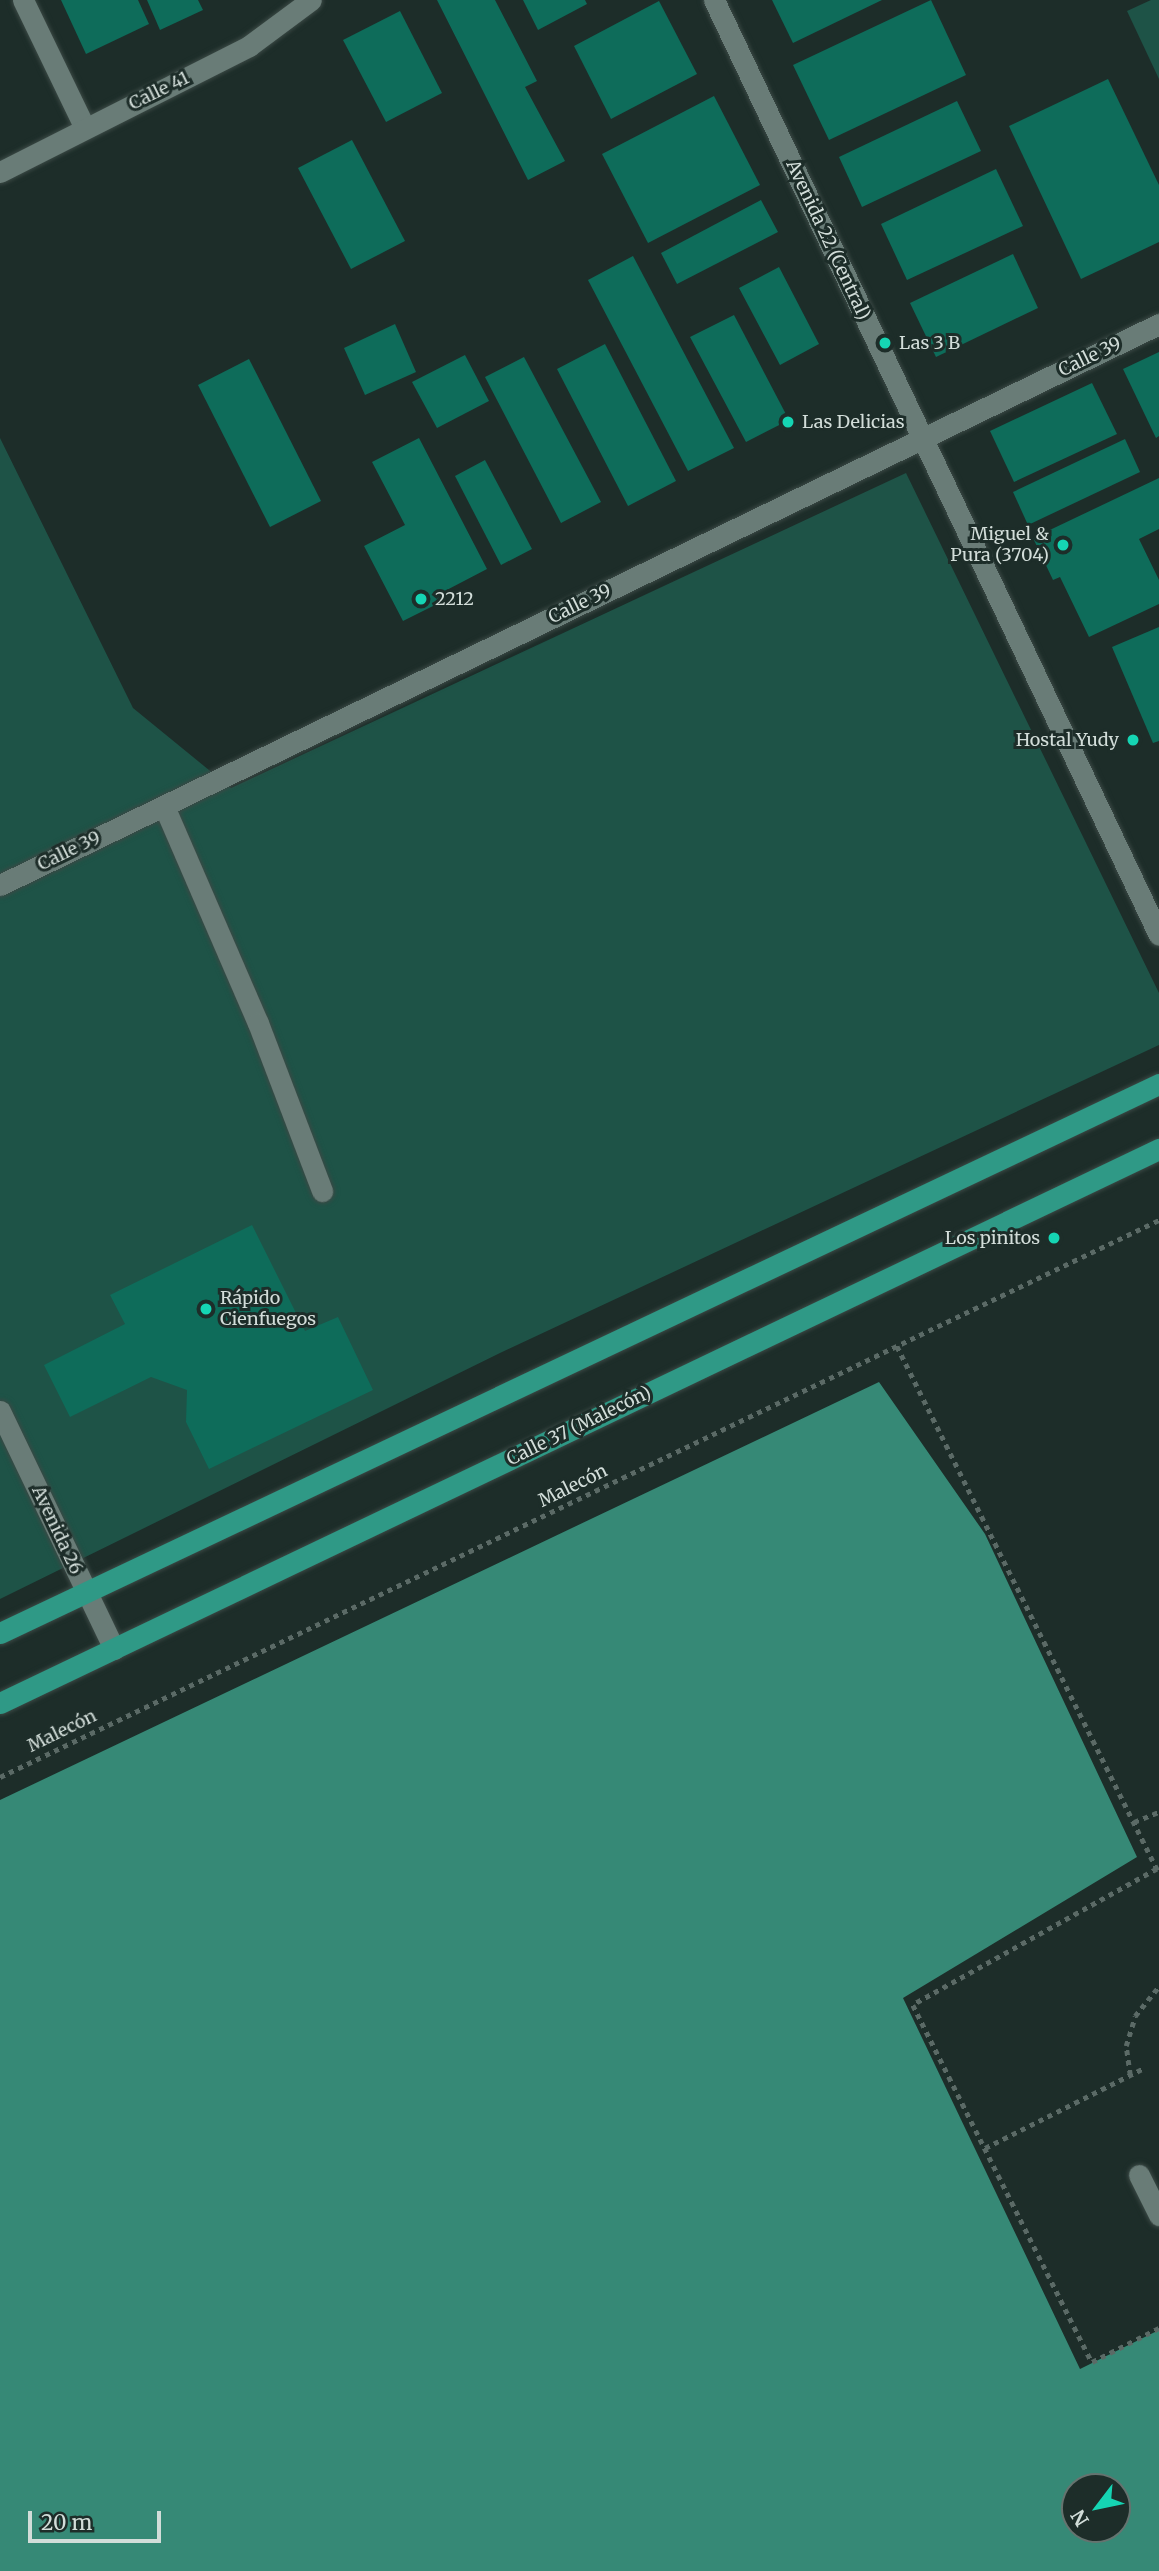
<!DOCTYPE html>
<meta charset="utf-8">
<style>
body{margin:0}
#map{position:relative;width:1159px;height:2571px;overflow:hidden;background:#1d2d29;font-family:Merriweather,serif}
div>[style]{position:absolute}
.green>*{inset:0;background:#1e5347}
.water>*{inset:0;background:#368976}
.building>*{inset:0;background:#0e6c5a}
.path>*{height:4.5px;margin-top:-2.25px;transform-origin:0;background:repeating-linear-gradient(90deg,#5b6a66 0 5px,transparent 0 10px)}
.roads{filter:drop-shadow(0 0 2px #3b4945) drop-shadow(0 0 2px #3b4945)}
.minor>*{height:21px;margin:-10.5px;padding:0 10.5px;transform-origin:10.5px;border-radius:10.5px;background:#697c77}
.major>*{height:21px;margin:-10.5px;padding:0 10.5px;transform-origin:10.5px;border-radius:10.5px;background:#2f9986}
.dots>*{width:19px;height:19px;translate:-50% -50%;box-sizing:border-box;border:4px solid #1d2d29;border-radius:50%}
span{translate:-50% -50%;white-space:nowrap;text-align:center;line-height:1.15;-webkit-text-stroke:6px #1d2d29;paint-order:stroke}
.street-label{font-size:18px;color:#d2ddd9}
.poi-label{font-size:18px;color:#d2ddd9}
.left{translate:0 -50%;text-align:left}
.right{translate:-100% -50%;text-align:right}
.north{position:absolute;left:1061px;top:2473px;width:70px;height:70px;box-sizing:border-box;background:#1d2d29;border:2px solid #65736f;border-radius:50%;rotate:238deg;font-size:19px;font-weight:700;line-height:28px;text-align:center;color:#d2ddd9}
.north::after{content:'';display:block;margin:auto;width:24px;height:32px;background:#15d5b3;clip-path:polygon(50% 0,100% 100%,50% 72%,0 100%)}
.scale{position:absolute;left:28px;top:2511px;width:133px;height:32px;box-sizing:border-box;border:4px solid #d2ddd9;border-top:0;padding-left:9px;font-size:21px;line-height:24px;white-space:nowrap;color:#d2ddd9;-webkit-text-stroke:5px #1d2d29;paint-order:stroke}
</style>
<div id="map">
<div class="green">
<i style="clip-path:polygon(1151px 0,1159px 0,1159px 79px,1127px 11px)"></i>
<i style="clip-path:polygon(0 438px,133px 708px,231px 788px,906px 473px,1159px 993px,1159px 1045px,500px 1353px,0 1599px)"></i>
</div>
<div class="water">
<i style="clip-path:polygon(evenodd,879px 1382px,985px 1534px,1137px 1857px,903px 1998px,1080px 2369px,1159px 2330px,1159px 2571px,0 2571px,0 1800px,879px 1382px,1075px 2487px,1117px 2487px,1117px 2529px,1075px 2529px,1075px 2487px)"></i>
</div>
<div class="building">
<i style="clip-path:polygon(61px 0,138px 0,149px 24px,86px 54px)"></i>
<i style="clip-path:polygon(147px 0,198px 0,203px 10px,160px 30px)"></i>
<i style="clip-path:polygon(437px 0,495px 0,537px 81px,525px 87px,565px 161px,528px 180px)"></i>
<i style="clip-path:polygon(523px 0,585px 0,587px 4px,538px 30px)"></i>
<i style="clip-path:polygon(772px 0,882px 0,793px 43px)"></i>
<i style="clip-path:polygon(931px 0,966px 75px,829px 140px,793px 65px)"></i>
<i style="clip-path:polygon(659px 1px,697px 74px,611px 119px,574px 46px)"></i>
<i style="clip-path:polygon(400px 11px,442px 93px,386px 122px,343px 40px)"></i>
<i style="clip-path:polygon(1108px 79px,1159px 185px,1159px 242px,1081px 279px,1009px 126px)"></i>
<i style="clip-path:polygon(714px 96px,760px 185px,648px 243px,602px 154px)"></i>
<i style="clip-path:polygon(957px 101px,981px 151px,862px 207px,839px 157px)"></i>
<i style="clip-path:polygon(352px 140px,405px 241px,351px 269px,298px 168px)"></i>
<i style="clip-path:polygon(996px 169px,1023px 226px,907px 280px,881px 224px)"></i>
<i style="clip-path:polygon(761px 200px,778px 232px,677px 284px,661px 253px)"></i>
<i style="clip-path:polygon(1013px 254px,1038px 308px,936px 357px,910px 303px)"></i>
<i style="clip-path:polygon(633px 256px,734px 448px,688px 471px,588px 280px)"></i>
<i style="clip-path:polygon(779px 267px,819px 344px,780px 365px,739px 288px)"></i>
<i style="clip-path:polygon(734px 315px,789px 420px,746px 442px,690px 337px)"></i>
<i style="clip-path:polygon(395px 324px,416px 372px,365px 395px,344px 348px)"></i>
<i style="clip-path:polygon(605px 344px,676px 481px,628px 506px,557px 369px)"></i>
<i style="clip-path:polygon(1159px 352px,1159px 436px,1156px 438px,1123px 369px)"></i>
<i style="clip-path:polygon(465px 355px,489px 401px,437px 428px,412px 382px)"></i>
<i style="clip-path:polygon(524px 357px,601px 502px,561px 523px,485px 377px)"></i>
<i style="clip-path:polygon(249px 359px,321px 501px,270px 527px,198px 385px)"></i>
<i style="clip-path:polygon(1092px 383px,1117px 434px,1014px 482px,990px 431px)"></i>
<i style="clip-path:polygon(419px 438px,487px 569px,441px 593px,445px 600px,403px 621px,364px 546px,405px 525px,372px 462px)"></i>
<i style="clip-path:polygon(1125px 439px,1140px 472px,1028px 525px,1013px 492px)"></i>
<i style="clip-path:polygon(485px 460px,532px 549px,501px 565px,455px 476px)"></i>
<i style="clip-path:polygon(1159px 478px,1159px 529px,1139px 539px,1159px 580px,1159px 604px,1089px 637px,1060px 577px,1053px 580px,1033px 538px)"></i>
<i style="clip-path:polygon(1159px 627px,1159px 741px,1153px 743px,1112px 647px)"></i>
<i style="clip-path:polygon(252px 1225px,305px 1331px,338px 1317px,373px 1390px,209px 1469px,186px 1422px,187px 1390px,151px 1377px,70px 1417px,44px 1365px,125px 1324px,110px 1295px)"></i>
</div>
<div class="path">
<i style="left:897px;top:1346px;width:589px;rotate:63.57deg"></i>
<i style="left:0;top:1777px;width:1286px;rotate:-25.67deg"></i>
<i style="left:1134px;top:1822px;width:27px;rotate:-22deg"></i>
<i style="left:1157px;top:1869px;width:279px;rotate:150.9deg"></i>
<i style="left:913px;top:2005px;width:399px;rotate:63.4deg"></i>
<i style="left:1092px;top:2362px;width:75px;rotate:-26.9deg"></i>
<i style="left:1130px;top:2075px;width:29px;rotate:-98deg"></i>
<i style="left:1126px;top:2046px;width:31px;rotate:-73deg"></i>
<i style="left:1135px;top:2016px;width:38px;rotate:-51deg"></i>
<i style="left:985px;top:2148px;width:178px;rotate:-26.7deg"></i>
</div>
<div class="roads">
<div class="minor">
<i style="left:23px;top:0;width:142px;rotate:64.2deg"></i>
<i style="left:714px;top:0;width:1035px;rotate:64.55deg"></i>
<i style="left:0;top:172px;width:279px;rotate:-26.8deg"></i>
<i style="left:249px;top:46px;width:77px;rotate:-36.6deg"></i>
<i style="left:164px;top:806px;width:236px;rotate:66.6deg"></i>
<i style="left:258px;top:1023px;width:180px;rotate:69.1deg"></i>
<i style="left:0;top:885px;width:1288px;rotate:-25.83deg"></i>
<i style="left:0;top:1411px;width:264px;rotate:64.4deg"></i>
<i style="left:1139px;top:2175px;width:45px;rotate:63.4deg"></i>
</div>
<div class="major">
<i style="left:0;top:1633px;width:1282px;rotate:-25.35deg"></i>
<i style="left:0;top:1703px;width:1285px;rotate:-25.55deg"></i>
</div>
</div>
<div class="dots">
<i style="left:885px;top:343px;background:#15d5b3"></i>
<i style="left:788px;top:422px;background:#15d5b3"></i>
<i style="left:1063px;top:545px;background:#15d5b3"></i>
<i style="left:421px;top:599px;background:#15d5b3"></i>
<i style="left:1133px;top:740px;background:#15d5b3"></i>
<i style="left:1054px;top:1238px;background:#15d5b3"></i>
<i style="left:206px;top:1309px;background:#15d5b3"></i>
</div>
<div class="street-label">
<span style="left:159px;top:91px;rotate:-26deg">Calle 41</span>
<span style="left:828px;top:240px;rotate:65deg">Avenida 22 (Central)</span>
<span style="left:1090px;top:357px;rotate:-26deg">Calle 39</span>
<span style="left:580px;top:604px;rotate:-26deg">Calle 39</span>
<span style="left:69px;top:851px;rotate:-26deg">Calle 39</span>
<span style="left:579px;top:1426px;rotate:-26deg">Calle 37 (Malecón)</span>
<span style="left:573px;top:1486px;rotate:-26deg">Malecón</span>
<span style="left:57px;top:1530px;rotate:65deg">Avenida 26</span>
<span style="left:62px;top:1731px;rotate:-26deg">Malecón</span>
</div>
<div class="poi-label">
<span class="left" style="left:899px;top:343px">Las 3 B</span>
<span class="left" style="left:802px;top:422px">Las Delicias</span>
<span class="right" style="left:1049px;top:545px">Miguel &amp;<br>Pura (3704)</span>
<span class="left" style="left:435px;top:599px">2212</span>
<span class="right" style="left:1119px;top:740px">Hostal Yudy</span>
<span class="right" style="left:1040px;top:1238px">Los pinitos</span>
<span class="left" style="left:220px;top:1309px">Rápido<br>Cienfuegos</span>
</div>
<div class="north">N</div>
<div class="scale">20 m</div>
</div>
